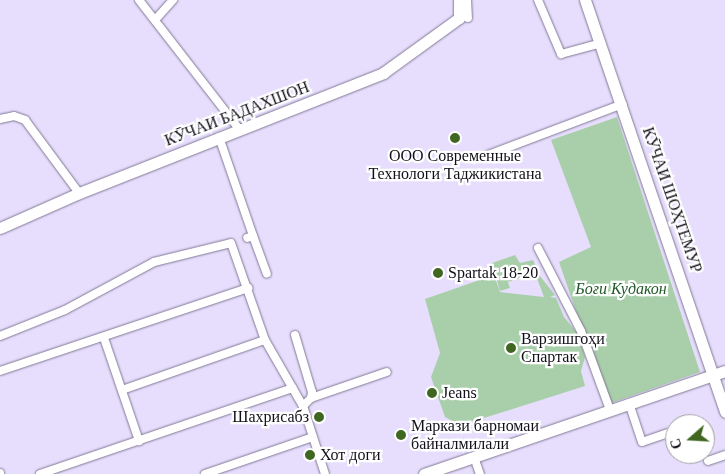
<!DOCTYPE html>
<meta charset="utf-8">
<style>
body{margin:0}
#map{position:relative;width:725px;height:474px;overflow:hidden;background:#e7defd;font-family:Georgia,serif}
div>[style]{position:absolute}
.green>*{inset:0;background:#a9cfaa}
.roads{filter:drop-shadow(0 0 1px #817995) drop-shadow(0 0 1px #817995)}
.street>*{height:8px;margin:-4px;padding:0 4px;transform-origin:4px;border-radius:4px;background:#fff}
.secondary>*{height:11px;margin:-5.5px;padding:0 5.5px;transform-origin:5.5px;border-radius:5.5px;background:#fff}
.dots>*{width:14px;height:14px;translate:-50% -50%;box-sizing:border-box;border:2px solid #fff;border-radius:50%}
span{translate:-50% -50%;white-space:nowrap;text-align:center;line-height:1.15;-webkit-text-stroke:4.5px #fff;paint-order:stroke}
.street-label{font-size:16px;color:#120f19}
.poi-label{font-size:16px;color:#120f19}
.left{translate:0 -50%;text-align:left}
.right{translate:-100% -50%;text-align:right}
.park-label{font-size:16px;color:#215928;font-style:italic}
.north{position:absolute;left:665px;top:414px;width:50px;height:50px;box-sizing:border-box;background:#fff;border:1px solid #a09fa3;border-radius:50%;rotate:251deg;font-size:14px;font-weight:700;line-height:20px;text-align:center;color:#120f19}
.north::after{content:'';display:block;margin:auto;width:18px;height:22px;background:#3f6722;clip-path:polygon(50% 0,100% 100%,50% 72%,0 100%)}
</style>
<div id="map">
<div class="green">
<i style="clip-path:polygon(617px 117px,700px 372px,608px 404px,559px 262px,591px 247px,551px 140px)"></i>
<i style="clip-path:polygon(515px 255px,520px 263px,533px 260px,540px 276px,555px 295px,550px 297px,556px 298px,564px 317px,578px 334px,585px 357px,581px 371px,585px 386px,465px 424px,454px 422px,445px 417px,431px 377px,440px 353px,425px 299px,494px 275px,500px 292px,544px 297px,535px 273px,508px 282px,510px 288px,500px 291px,492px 263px)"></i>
</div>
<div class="roads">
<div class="street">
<i style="left:139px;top:0;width:165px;rotate:52.2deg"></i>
<i style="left:467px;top:0;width:18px;rotate:87deg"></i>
<i style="left:538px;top:0;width:59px;rotate:66.9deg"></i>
<i style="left:561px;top:54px;width:34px;rotate:-15deg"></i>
<i style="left:155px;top:20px;width:27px;rotate:-48deg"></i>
<i style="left:0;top:119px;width:14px;rotate:-12deg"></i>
<i style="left:14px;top:116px;width:12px;rotate:20deg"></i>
<i style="left:25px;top:120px;width:91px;rotate:53.5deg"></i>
<i style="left:219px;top:137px;width:105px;rotate:71deg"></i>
<i style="left:253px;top:236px;width:6px;rotate:162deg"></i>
<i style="left:488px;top:155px;width:144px;rotate:-20.7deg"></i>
<i style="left:253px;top:236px;width:40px;rotate:69.8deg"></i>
<i style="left:538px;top:248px;width:93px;rotate:62.6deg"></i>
<i style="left:581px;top:331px;width:84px;rotate:69.8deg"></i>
<i style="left:295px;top:335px;width:59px;rotate:73.4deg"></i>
<i style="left:312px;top:392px;width:6px;rotate:99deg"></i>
<i style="left:0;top:336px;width:70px;rotate:-21.8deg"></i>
<i style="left:65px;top:310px;width:101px;rotate:-28.3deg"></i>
<i style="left:154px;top:262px;width:79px;rotate:-13.9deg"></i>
<i style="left:231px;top:243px;width:103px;rotate:70.7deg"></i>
<i style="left:265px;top:340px;width:76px;rotate:60.1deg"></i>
<i style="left:303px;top:406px;width:71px;rotate:72.1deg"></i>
<i style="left:104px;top:338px;width:109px;rotate:71.2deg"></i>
<i style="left:0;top:371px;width:262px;rotate:-18.5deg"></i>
<i style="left:122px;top:390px;width:151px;rotate:-19.3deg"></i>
<i style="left:629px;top:403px;width:41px;rotate:71.6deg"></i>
<i style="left:642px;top:442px;width:28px;rotate:-19deg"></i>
<i style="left:303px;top:406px;width:11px;rotate:-45deg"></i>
<i style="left:311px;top:398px;width:80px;rotate:-18.9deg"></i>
<i style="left:474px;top:457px;width:18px;rotate:71deg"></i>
<i style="left:708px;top:461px;width:18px;rotate:-19deg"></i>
<i style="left:0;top:473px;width:1px;rotate:90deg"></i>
<i style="left:40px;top:474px;width:267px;rotate:-18.8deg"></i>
<i style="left:205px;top:474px;width:114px;rotate:-18.9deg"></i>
</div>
<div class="secondary">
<i style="left:585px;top:0;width:435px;rotate:71.2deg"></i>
<i style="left:0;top:228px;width:86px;rotate:-23.9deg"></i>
<i style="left:79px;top:193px;width:327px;rotate:-21.5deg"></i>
<i style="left:383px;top:73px;width:94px;rotate:-35.9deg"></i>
<i style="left:459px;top:18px;width:18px;rotate:-90deg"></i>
<i style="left:424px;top:474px;width:318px;rotate:-18.9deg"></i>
</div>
</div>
<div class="dots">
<i style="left:455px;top:138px;background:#3f6722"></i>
<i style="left:438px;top:273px;background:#3f6722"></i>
<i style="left:511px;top:348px;background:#3f6722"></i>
<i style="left:432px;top:393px;background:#3f6722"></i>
<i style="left:319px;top:417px;background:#3f6722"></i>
<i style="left:401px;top:435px;background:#3f6722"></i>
<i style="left:310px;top:455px;background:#3f6722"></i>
</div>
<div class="street-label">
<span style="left:237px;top:114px;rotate:-21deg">КӮЧАИ БАДАХШОН</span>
<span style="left:672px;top:200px;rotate:71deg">КӮЧАИ ШОҲТЕМУР</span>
</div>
<div class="poi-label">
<span style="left:455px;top:165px">ООО Современные<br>Технологи Таджикистана</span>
<span class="left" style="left:448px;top:273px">Spartak 18-20</span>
<span class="left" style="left:521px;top:348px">Варзишгоҳи<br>Спартак</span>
<span class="left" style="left:442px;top:393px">Jeans</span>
<span class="right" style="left:309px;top:417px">Шахрисабз</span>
<span class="left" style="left:411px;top:435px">Маркази барномаи<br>байналмилали</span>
<span class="left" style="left:320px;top:455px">Хот доги</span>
</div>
<div class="park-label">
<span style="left:621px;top:289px">Боғи Кудакон</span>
</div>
<div class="north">С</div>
</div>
